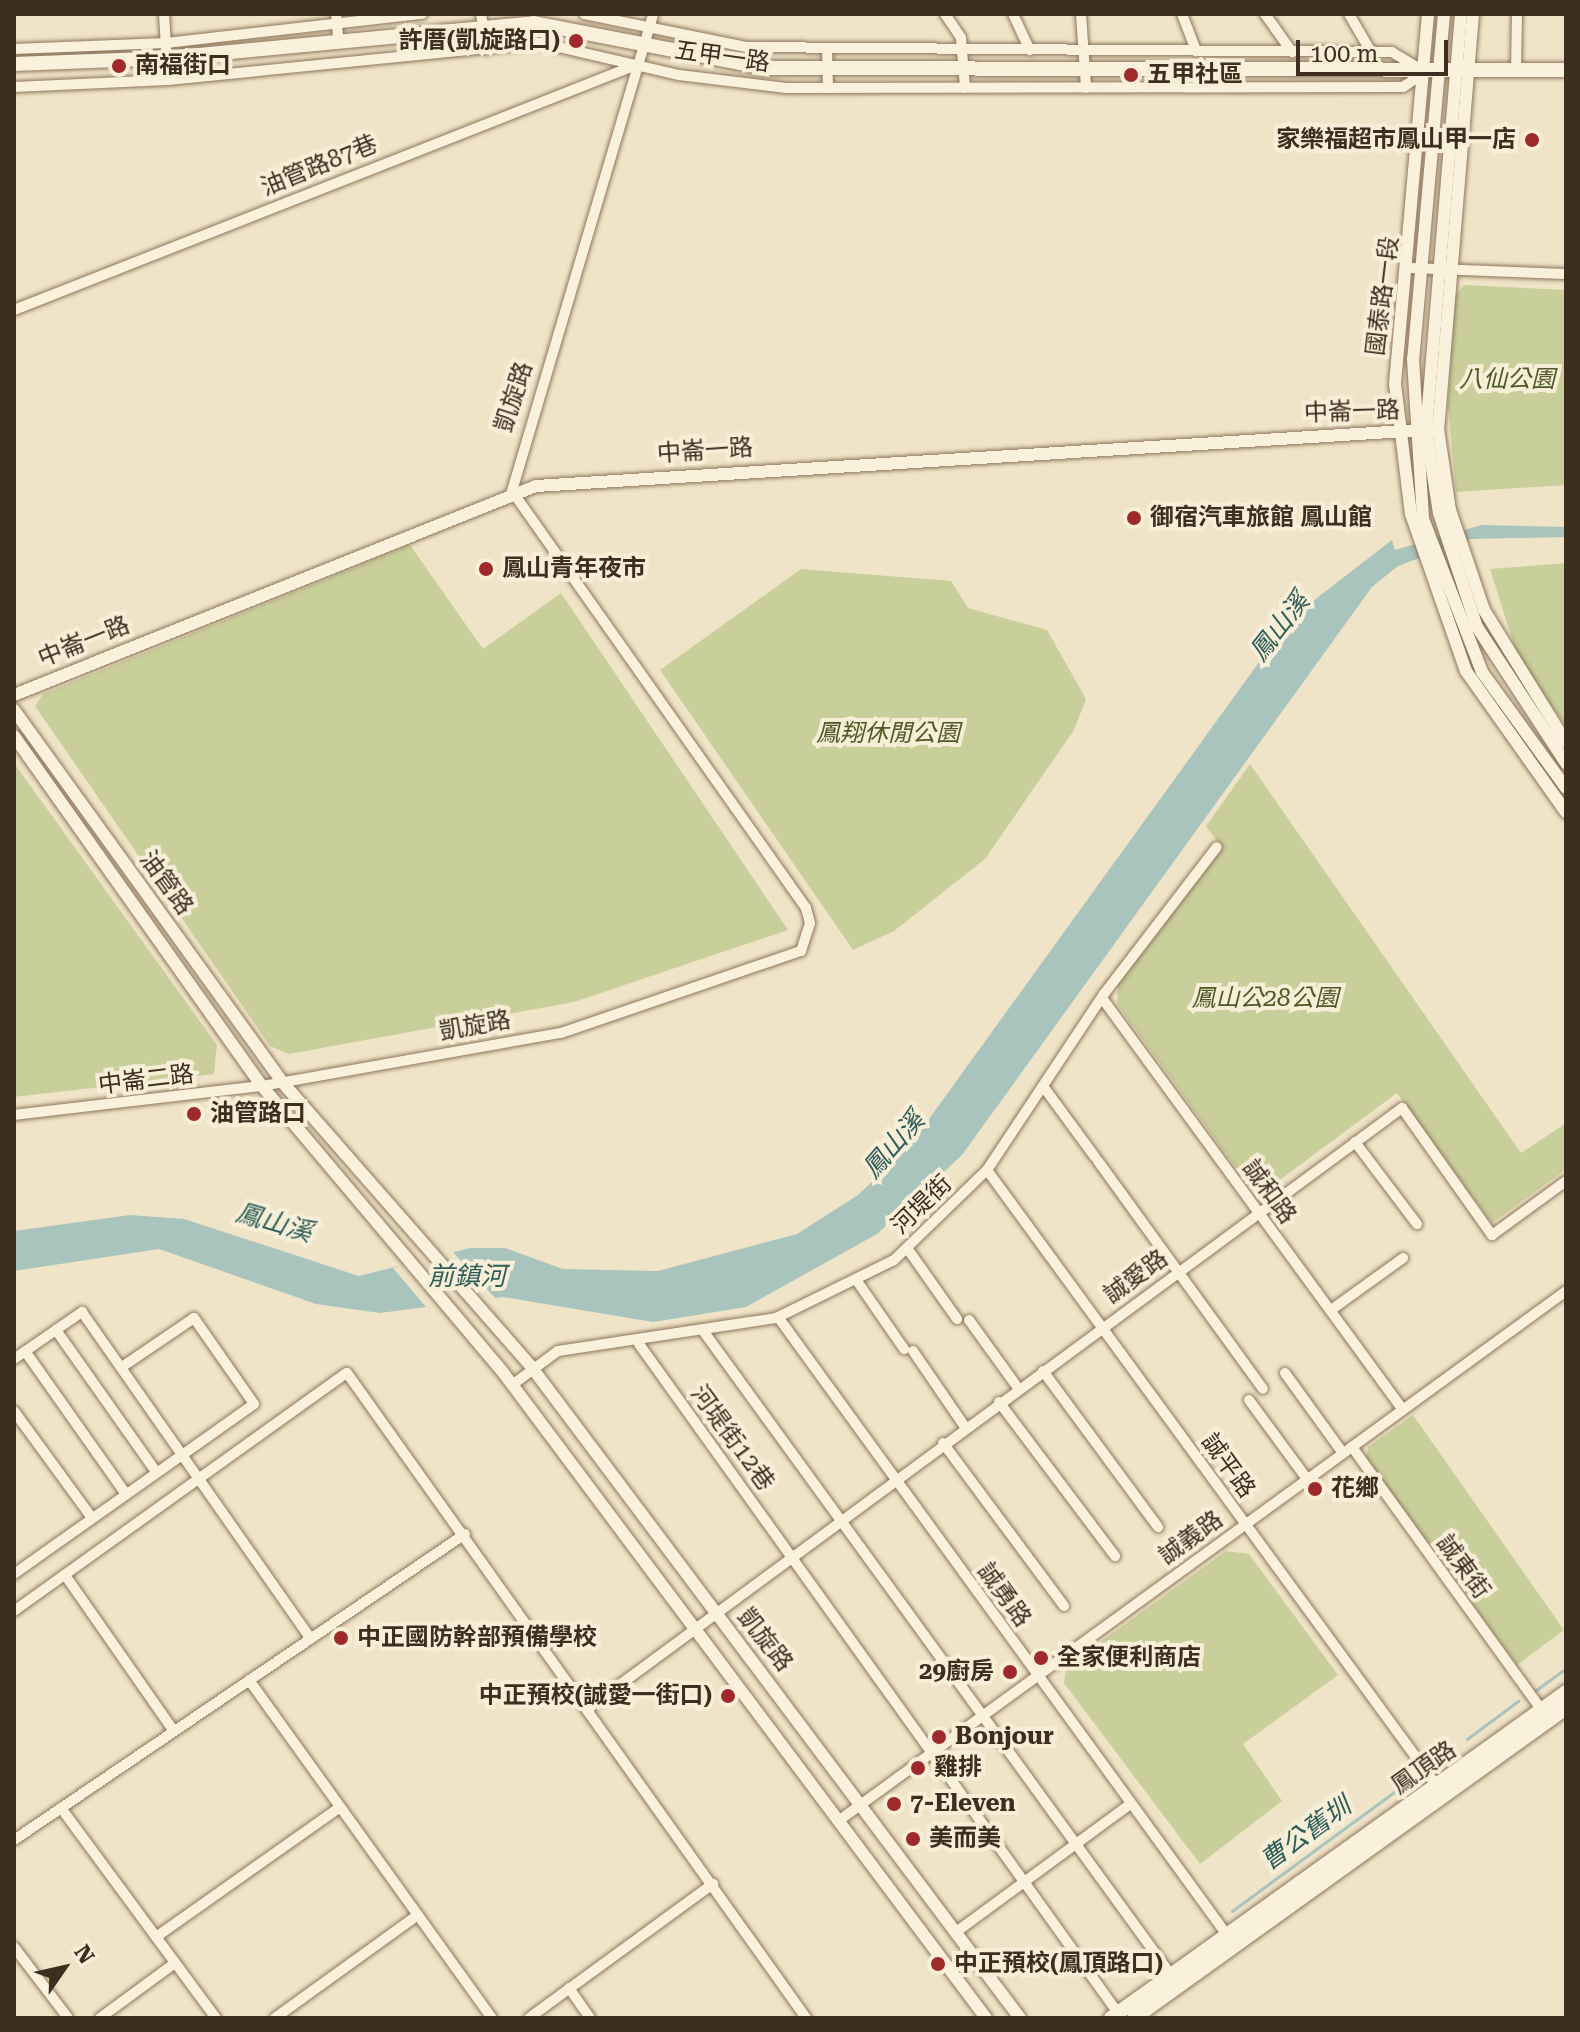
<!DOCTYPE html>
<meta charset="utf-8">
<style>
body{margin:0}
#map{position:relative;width:1580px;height:2032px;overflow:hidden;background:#f0e4c8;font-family:"Roboto Serif","Noto Sans TC",serif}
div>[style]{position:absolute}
.green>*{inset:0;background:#c9cf9b}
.water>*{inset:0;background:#a9c4bc}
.pier>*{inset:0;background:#f0e4c8}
.stream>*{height:3px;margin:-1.5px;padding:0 1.5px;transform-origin:1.5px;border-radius:1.5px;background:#a9c4bc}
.roads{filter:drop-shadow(0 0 2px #8d765c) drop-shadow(0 0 2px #8d765c)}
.minor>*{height:10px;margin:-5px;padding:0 5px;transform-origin:5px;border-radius:5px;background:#faf1dc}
.tertiary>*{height:12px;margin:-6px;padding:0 6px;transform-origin:6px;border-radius:6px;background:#faf1dc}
.secondary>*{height:14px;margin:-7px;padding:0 7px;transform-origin:7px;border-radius:7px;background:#faf1dc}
.dots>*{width:22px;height:22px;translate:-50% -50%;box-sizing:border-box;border:4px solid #f7eed8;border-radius:50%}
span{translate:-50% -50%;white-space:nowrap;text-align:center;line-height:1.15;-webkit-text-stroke:8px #f7eed8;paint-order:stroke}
.poi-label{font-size:24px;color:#3d2e20;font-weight:700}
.right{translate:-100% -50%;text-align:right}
.left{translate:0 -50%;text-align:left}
.street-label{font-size:24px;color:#3d2e20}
.park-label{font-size:24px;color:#4d5a26;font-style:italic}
.water-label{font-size:26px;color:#2f5d5a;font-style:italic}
.frame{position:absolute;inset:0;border:16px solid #3d2e20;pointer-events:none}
.north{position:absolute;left:24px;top:1928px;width:80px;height:80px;-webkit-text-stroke:6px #f7eed8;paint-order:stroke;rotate:56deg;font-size:22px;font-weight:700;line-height:32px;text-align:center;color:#3d2e20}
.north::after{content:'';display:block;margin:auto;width:28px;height:36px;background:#3d2e20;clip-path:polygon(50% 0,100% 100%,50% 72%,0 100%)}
.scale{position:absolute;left:1296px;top:40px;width:152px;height:36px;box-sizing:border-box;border:4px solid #3d2e20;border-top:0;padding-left:10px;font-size:24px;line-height:28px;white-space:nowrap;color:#3d2e20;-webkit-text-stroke:6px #f7eed8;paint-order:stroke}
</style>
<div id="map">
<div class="green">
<i style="clip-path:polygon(1464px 285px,1566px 290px,1566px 485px,1456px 492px,1448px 405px,1455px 296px)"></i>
<i style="clip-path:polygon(410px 545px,483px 649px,561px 593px,788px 930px,574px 1002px,289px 1054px,270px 1046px,35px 706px,43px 694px)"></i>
<i style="clip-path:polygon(1566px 563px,1566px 726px,1518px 658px,1490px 569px)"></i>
<i style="clip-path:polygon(801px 569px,951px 581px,968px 608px,1047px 630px,1086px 699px,1074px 730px,985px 859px,894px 931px,853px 950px,660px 670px)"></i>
<i style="clip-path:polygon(14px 763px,217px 1045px,214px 1074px,14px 1097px)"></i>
<i style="clip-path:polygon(1250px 764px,1521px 1153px,1566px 1123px,1566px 1169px,1492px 1223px,1397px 1093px,1265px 1191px,1250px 1187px,1117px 1004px,1118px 984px,1221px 847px,1206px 826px)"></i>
<i style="clip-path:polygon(1413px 1415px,1564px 1630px,1517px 1665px,1366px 1458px,1368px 1447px)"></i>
<i style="clip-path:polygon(1226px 1551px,1249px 1554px,1338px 1675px,1243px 1744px,1282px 1801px,1200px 1864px,1064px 1683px,1066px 1667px)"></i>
</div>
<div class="water">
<i style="clip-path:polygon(1481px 525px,1566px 527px,1566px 537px,1470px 539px,1398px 566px,1372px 587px,962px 1155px,877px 1234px,746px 1307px,653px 1322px,503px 1297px,380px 1313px,316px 1304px,159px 1249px,14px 1271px,14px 1231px,130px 1215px,184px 1219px,359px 1276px,470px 1248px,505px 1248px,563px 1269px,658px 1271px,797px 1234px,858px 1195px,908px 1148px,1291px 618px,1392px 540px,1395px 550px)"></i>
</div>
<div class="pier">
<i style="clip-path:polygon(451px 1250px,499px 1302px,432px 1314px,393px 1268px)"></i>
</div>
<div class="stream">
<i style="left:1536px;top:1690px;width:37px;rotate:-36deg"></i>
<i style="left:1467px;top:1739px;width:64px;rotate:-36.7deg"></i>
<i style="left:1232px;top:1911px;width:210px;rotate:-36.3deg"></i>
</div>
<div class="roads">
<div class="minor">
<i style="left:164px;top:14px;width:66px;rotate:86.5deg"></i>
<i style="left:336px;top:14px;width:23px;rotate:85deg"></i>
<i style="left:481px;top:14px;width:36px;rotate:80deg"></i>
<i style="left:945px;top:14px;width:29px;rotate:56deg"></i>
<i style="left:961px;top:38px;width:50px;rotate:85.4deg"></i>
<i style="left:1013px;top:14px;width:40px;rotate:65deg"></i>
<i style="left:1081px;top:14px;width:74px;rotate:86.1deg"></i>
<i style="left:1182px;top:14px;width:40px;rotate:69deg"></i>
<i style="left:1265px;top:14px;width:47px;rotate:54.6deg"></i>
<i style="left:1349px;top:14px;width:44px;rotate:59.9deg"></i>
<i style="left:827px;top:48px;width:40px;rotate:88.6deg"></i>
<i style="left:14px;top:49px;width:152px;rotate:-2.3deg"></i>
<i style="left:166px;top:43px;width:258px;rotate:-6.5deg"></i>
<i style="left:1516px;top:71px;width:57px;rotate:-89deg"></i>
<i style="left:14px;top:87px;width:154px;rotate:-2.6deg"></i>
<i style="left:168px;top:80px;width:375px;rotate:-5.7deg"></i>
<i style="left:541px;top:43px;width:142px;rotate:13.1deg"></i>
<i style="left:679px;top:75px;width:108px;rotate:6.9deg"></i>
<i style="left:786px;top:88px;width:617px;rotate:-0.09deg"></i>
<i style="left:1403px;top:87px;width:27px;rotate:-34deg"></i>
<i style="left:1425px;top:72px;width:39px;rotate:-149deg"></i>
<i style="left:1392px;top:52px;width:646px;rotate:-179.56deg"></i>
<i style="left:746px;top:47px;width:165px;rotate:-168.5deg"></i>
<i style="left:1410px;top:268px;width:156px;rotate:2.2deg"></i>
<i style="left:14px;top:310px;width:663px;rotate:-21.5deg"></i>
<i style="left:1102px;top:998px;width:510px;rotate:53.85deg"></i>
<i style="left:1043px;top:1086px;width:88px;rotate:53.8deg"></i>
<i style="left:14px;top:1115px;width:250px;rotate:-6.7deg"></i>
<i style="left:262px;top:1086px;width:304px;rotate:-10.1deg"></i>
<i style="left:561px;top:1033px;width:254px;rotate:-18.9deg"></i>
<i style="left:801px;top:951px;width:29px;rotate:-72deg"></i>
<i style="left:810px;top:923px;width:16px;rotate:-105deg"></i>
<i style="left:806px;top:908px;width:510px;rotate:-125.19deg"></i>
<i style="left:512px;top:491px;width:497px;rotate:-73.5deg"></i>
<i style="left:1355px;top:1142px;width:103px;rotate:52.9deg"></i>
<i style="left:1098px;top:1161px;width:281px;rotate:54.1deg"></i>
<i style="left:987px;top:1170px;width:763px;rotate:53.85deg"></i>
<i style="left:907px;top:1248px;width:87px;rotate:54.8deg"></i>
<i style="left:857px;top:1281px;width:83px;rotate:55.3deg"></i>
<i style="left:1331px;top:1310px;width:89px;rotate:-35.8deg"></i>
<i style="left:778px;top:1317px;width:764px;rotate:54deg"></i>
<i style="left:969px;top:1320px;width:84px;rotate:54.2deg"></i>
<i style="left:56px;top:1330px;width:174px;rotate:54.8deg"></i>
<i style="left:704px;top:1332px;width:795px;rotate:54.01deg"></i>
<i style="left:639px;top:1344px;width:823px;rotate:54.4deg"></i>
<i style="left:25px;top:1351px;width:175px;rotate:54.8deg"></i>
<i style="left:913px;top:1351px;width:92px;rotate:55.6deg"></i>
<i style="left:14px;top:1359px;width:83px;rotate:-34.7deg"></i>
<i style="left:82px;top:1312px;width:399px;rotate:55deg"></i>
<i style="left:1043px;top:1371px;width:194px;rotate:53.6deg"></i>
<i style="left:1285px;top:1373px;width:99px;rotate:54.1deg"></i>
<i style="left:512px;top:1385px;width:57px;rotate:-36.5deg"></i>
<i style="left:558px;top:1351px;width:220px;rotate:-8.6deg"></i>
<i style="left:776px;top:1318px;width:131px;rotate:-26.2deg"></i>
<i style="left:894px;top:1260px;width:129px;rotate:-44.1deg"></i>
<i style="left:987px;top:1170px;width:211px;rotate:-56.4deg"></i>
<i style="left:1104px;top:994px;width:185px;rotate:-52.5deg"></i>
<i style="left:1249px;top:1400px;width:98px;rotate:53.7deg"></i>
<i style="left:999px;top:1402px;width:193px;rotate:53deg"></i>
<i style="left:14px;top:1411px;width:132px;rotate:53.9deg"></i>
<i style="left:943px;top:1443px;width:203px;rotate:53.4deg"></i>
<i style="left:1352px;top:1447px;width:324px;rotate:54.2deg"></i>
<i style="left:14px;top:1574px;width:294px;rotate:-35.3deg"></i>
<i style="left:254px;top:1404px;width:105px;rotate:-124.9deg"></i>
<i style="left:194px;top:1318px;width:87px;rotate:145.8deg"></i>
<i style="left:65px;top:1575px;width:190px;rotate:55.1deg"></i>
<i style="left:14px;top:1611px;width:409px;rotate:-35.6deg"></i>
<i style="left:347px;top:1373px;width:792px;rotate:54.56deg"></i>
<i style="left:249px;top:1680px;width:416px;rotate:54.3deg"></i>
<i style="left:591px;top:1706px;width:1008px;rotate:-36.4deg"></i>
<i style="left:1402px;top:1108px;width:156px;rotate:54.7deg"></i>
<i style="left:1492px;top:1235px;width:92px;rotate:-36.1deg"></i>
<i style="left:61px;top:1808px;width:261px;rotate:53.6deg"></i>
<i style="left:841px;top:1819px;width:897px;rotate:-36.06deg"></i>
<i style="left:14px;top:1840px;width:545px;rotate:-34.16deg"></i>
<i style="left:956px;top:1932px;width:216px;rotate:-36.3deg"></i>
<i style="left:156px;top:1937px;width:225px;rotate:-35.2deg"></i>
<i style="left:14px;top:1947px;width:89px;rotate:52.7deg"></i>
<i style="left:569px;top:1988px;width:37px;rotate:55deg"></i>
<i style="left:100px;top:2018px;width:93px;rotate:-36.3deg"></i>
<i style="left:275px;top:2018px;width:176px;rotate:-35.8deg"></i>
<i style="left:529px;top:2018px;width:228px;rotate:-36.1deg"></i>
</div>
<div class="tertiary">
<i style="left:1428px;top:14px;width:371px;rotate:95.1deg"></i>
<i style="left:1395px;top:384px;width:131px;rotate:83deg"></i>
<i style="left:1411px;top:514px;width:166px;rotate:70.7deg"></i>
<i style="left:1466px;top:671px;width:173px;rotate:54.7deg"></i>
<i style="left:1444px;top:14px;width:346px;rotate:95.1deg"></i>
<i style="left:1413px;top:359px;width:160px;rotate:86.4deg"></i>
<i style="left:1423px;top:519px;width:164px;rotate:68.9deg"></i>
<i style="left:1482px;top:672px;width:143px;rotate:54.1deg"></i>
<i style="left:1461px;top:14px;width:417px;rotate:94.8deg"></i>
<i style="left:1426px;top:430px;width:84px;rotate:81.1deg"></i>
<i style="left:1439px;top:513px;width:120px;rotate:71.6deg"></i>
<i style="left:1477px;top:627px;width:163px;rotate:56.8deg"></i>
<i style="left:1473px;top:14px;width:416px;rotate:94.8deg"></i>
<i style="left:1438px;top:429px;width:82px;rotate:81.6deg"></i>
<i style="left:1450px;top:510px;width:106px;rotate:71.2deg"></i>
<i style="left:1484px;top:610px;width:155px;rotate:58.2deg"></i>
<i style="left:14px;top:695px;width:562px;rotate:-21.82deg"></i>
<i style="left:536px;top:486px;width:904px;rotate:-3.62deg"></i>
<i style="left:14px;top:710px;width:460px;rotate:54.2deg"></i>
<i style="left:283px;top:1083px;width:380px;rotate:48.8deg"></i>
<i style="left:533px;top:1369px;width:811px;rotate:53.12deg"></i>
<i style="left:14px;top:736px;width:429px;rotate:54.7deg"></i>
<i style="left:262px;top:1086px;width:373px;rotate:49.9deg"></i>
<i style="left:502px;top:1371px;width:808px;rotate:53.2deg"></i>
</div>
<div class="secondary">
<i style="left:14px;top:64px;width:153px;rotate:-2.2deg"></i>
<i style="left:167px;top:58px;width:369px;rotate:-5.4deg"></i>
<i style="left:534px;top:23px;width:235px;rotate:11deg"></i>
<i style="left:765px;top:68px;width:801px;rotate:0.14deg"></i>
<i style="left:1111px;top:2018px;width:560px;rotate:-35.62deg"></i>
<i style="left:1134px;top:2018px;width:532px;rotate:-35.66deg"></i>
</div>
</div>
<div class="dots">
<i style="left:576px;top:41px;background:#9e2a2b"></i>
<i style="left:119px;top:66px;background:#9e2a2b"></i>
<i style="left:1131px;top:75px;background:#9e2a2b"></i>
<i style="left:1532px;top:140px;background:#9e2a2b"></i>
<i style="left:1134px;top:518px;background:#9e2a2b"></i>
<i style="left:486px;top:569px;background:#9e2a2b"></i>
<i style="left:194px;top:1114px;background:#9e2a2b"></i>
<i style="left:1315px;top:1489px;background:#9e2a2b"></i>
<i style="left:341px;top:1638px;background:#9e2a2b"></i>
<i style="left:1041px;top:1658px;background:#9e2a2b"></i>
<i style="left:1010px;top:1672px;background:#9e2a2b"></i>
<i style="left:728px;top:1696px;background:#9e2a2b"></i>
<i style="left:939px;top:1737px;background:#9e2a2b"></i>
<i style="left:918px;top:1768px;background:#9e2a2b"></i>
<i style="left:894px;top:1804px;background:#9e2a2b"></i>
<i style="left:913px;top:1839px;background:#9e2a2b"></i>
<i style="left:938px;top:1964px;background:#9e2a2b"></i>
</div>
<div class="poi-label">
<span class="right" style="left:560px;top:41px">許厝(凱旋路口)</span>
<span class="left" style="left:135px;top:66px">南福街口</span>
<span class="left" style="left:1147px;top:75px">五甲社區</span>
<span class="right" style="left:1516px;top:140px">家樂福超市鳳山甲一店</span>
<span class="left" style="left:1150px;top:518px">御宿汽車旅館 鳳山館</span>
<span class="left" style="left:502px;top:569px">鳳山青年夜市</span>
<span class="left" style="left:210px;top:1114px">油管路口</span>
<span class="left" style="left:1331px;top:1489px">花鄉</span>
<span class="left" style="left:357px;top:1638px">中正國防幹部預備學校</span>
<span class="left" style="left:1057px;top:1658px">全家便利商店</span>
<span class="right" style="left:994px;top:1672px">29廚房</span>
<span class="right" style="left:712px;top:1696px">中正預校(誠愛一街口)</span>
<span class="left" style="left:955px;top:1737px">Bonjour</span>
<span class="left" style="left:934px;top:1768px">雞排</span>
<span class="left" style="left:910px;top:1804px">7-Eleven</span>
<span class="left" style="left:929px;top:1839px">美而美</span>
<span class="left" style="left:954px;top:1964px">中正預校(鳳頂路口)</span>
</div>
<div class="street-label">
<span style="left:722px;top:57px;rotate:8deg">五甲一路</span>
<span style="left:319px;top:166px;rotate:-22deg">油管路87巷</span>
<span style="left:1383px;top:296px;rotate:-83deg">國泰路一段</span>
<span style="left:514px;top:397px;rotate:-72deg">凱旋路</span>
<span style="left:1352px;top:412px;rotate:-2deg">中崙一路</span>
<span style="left:705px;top:451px;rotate:-4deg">中崙一路</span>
<span style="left:84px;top:642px;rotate:-22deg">中崙一路</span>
<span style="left:166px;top:883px;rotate:54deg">油管路</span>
<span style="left:475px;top:1026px;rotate:-10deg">凱旋路</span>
<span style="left:146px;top:1080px;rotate:-7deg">中崙二路</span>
<span style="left:1269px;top:1192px;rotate:54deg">誠和路</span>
<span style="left:922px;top:1205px;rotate:-44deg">河堤街</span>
<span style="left:1136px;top:1277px;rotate:-36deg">誠愛路</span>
<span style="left:732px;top:1438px;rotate:54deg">河堤街12巷</span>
<span style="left:1228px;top:1466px;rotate:54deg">誠平路</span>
<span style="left:1191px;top:1538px;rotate:-36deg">誠義路</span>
<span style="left:1463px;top:1567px;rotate:54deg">誠東街</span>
<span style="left:1004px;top:1595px;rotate:54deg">誠勇路</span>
<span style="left:765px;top:1640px;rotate:52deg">凱旋路</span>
<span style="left:1424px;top:1768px;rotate:-35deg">鳳頂路</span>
</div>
<div class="park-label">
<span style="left:1507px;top:380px">八仙公園</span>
<span style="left:888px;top:734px">鳳翔休閒公園</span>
<span style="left:1265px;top:999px">鳳山公28公園</span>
</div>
<div class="water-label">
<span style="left:1280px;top:627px;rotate:-52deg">鳳山溪</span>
<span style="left:894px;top:1145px;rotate:-49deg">鳳山溪</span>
<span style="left:274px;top:1223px;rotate:16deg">鳳山溪</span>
<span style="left:467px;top:1277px">前鎮河</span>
<span style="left:1306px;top:1834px;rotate:-36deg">曹公舊圳</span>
</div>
<div class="frame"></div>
<div class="north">N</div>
<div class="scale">100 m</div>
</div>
